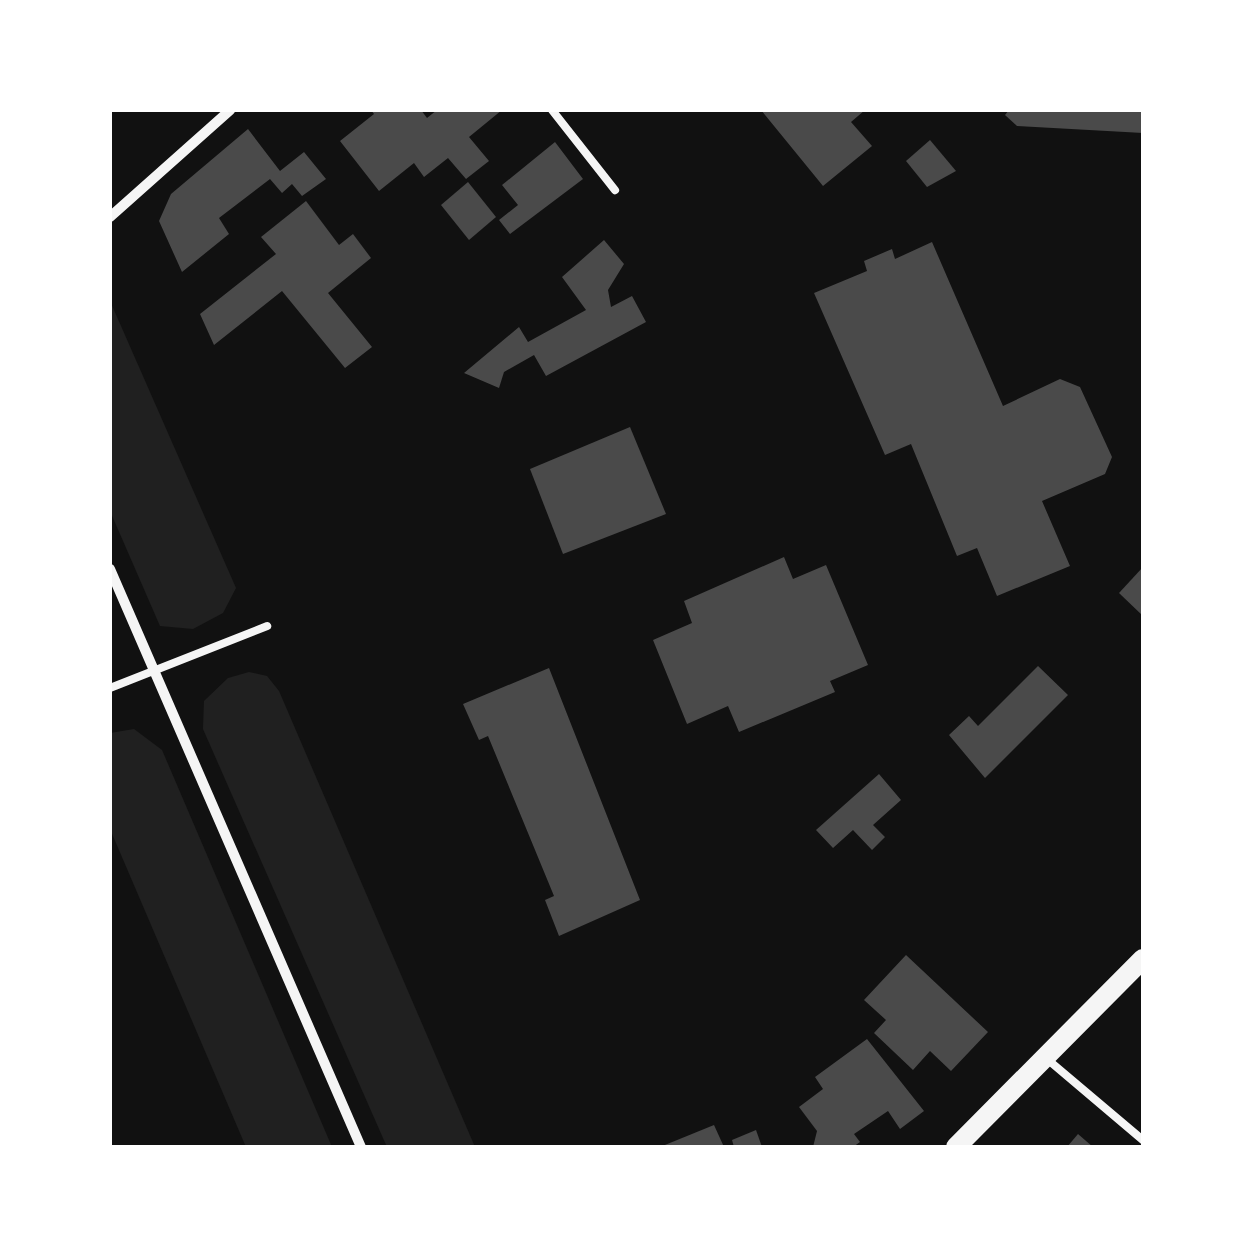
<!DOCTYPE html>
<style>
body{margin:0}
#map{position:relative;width:1253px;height:1257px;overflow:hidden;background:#111;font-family:"Asap Condensed",sans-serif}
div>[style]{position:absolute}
.green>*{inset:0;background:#202020}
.building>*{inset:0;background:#4a4a4a}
.service>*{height:8px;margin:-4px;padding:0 4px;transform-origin:4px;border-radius:4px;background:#f5f5f5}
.minor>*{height:10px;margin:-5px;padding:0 5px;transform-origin:5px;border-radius:5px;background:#f5f5f5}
.secondary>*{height:20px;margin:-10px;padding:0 10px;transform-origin:10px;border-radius:10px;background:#f5f5f5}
span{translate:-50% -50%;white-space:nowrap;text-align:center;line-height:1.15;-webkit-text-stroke:8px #fff;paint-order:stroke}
.frame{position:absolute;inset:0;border:112px solid #fff;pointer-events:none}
</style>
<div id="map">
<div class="green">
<i style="clip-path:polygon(110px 301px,236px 588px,223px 613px,193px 629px,160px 626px,110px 511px)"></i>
<i style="clip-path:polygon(249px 672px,267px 676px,279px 691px,475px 1147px,387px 1147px,203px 729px,204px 701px,228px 678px)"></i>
<i style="clip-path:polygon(134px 729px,162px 750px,332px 1147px,246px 1147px,110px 829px,110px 733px)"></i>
</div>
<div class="building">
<i style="clip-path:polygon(371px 110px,421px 110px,427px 118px,437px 110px,502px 110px,469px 137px,489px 161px,466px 179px,448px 158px,424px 177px,414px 163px,379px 191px,340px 141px,374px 114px)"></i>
<i style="clip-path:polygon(761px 110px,865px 110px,851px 122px,872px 146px,823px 186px)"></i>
<i style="clip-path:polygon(1009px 110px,1143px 110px,1143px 133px,1017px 126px,1005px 115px)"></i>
<i style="clip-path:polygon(248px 129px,280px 171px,304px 152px,326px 179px,302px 196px,292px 184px,282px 193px,270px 179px,219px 218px,229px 234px,182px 272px,159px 221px,171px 194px)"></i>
<i style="clip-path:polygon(930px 140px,956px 171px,927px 187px,906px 161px)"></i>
<i style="clip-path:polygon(555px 142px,583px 179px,510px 234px,499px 220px,518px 205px,502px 185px)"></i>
<i style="clip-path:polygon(468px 182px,496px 217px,469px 240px,441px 205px)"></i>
<i style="clip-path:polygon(306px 201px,339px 245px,353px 234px,371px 258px,328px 293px,372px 347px,345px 368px,282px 291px,214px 345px,200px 314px,276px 254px,261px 237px)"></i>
<i style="clip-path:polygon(604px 240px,624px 264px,608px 290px,611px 307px,632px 296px,646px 322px,546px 376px,534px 355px,504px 372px,499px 388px,464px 373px,519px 327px,528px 342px,586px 310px,562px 277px)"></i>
<i style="clip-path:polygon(932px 242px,1003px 406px,1060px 379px,1080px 387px,1112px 457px,1105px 474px,1042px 501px,1070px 566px,997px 596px,977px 548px,957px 556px,911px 444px,885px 455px,814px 293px,867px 271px,864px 261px,892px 249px,895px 259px)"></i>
<i style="clip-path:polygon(630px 427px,666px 514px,563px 554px,530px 469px)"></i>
<i style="clip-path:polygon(784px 557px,793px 579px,826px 565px,868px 665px,830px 681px,835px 692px,739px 732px,728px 706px,687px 724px,653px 640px,692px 623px,684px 601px)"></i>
<i style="clip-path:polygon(1143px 567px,1143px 616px,1119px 593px)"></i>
<i style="clip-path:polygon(1038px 666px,1068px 695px,985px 778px,949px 735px,969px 716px,978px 726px)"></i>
<i style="clip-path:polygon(549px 668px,640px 900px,559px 936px,545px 900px,554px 896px,488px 736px,479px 740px,463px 704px)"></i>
<i style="clip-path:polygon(879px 774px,901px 800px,873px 825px,885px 837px,872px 850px,853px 830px,833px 848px,816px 830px)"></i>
<i style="clip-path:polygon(906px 955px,988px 1032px,951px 1071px,930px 1051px,913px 1070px,874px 1033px,886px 1020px,864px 1000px)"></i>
<i style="clip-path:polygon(867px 1039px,924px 1111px,900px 1129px,888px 1111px,854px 1134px,860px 1142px,853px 1147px,813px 1147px,817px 1131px,799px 1107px,823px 1089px,815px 1077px)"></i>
<i style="clip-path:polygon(714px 1125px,724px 1147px,660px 1147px)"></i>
<i style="clip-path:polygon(756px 1130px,762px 1147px,734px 1147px,732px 1140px)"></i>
<i style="clip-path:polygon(1078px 1134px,1093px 1147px,1067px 1147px)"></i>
</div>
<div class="service">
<i style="left:552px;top:110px;width:102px;rotate:51.8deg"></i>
<i style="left:110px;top:688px;width:169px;rotate:-21.5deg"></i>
<i style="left:1047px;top:1059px;width:126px;rotate:40.2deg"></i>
</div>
<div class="minor">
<i style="left:110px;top:217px;width:161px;rotate:-41.7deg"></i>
<i style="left:110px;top:569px;width:630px;rotate:66.53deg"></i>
</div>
<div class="secondary">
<i style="left:956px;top:1147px;width:265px;rotate:-45.2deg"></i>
</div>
<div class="frame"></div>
</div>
